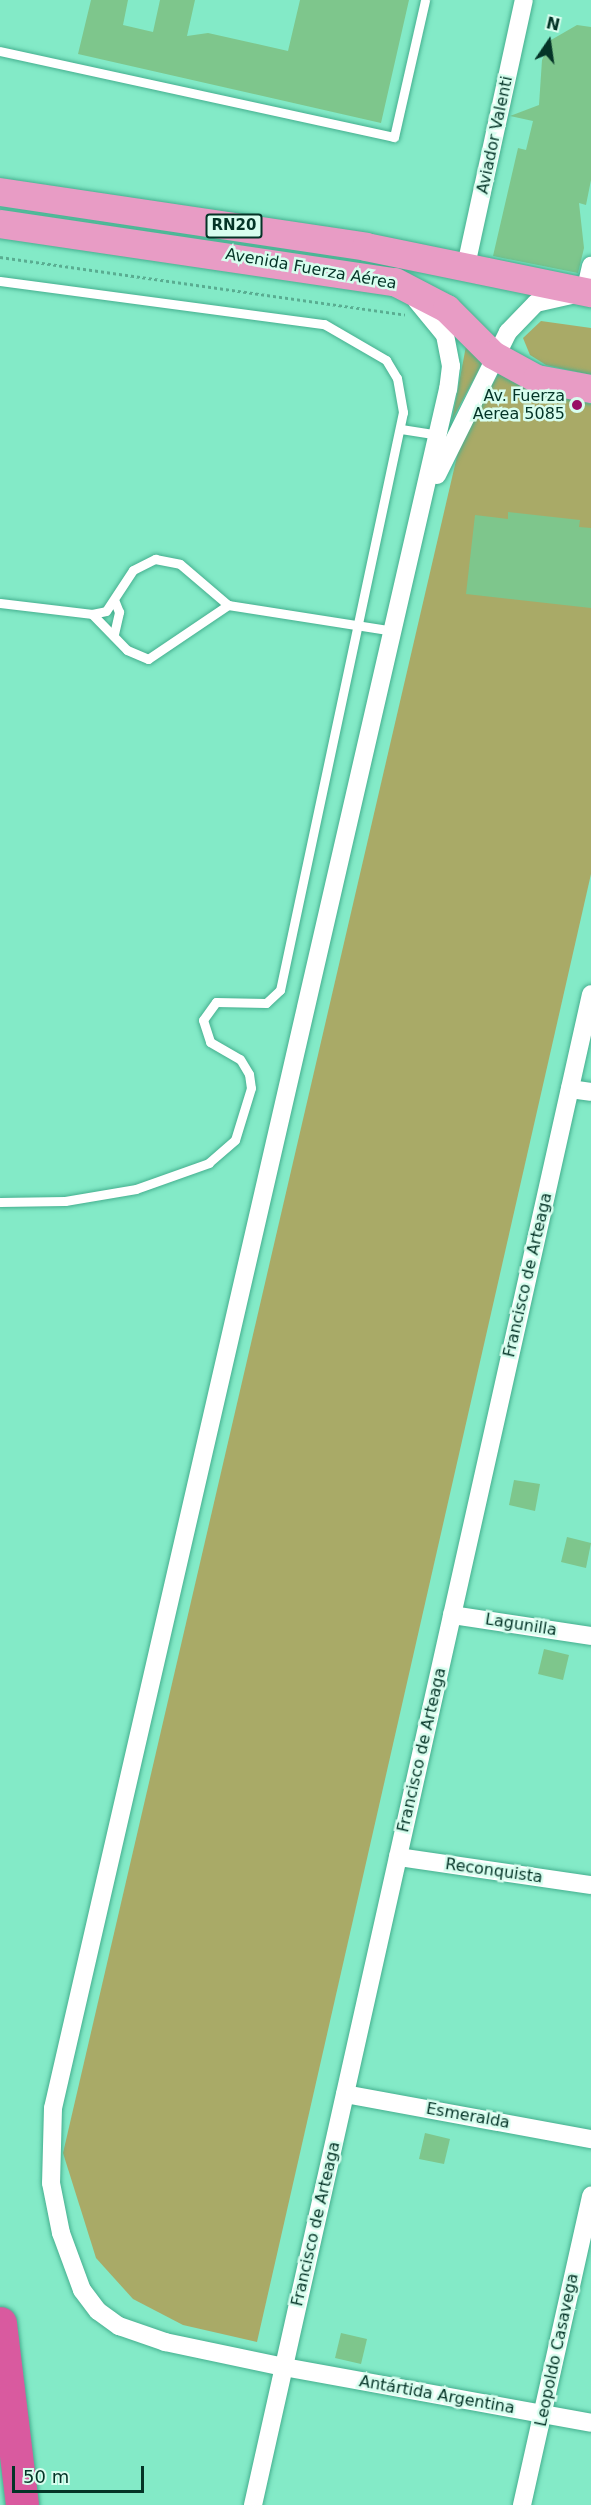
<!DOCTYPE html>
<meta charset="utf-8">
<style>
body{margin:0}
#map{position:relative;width:591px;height:2505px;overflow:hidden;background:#83eac7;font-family:"DejaVu Sans",sans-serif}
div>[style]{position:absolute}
.green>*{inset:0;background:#a9aa67}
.building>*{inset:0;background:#7ec68c}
.path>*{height:3px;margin-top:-1.5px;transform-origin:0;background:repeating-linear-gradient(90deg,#59ad91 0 3px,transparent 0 6px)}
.roads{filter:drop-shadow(0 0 2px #45af8f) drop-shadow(0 0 2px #45af8f)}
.service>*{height:9px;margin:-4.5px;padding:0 4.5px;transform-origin:4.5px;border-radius:4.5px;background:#fff}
.minor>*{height:18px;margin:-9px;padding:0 9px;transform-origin:9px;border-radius:9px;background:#fff}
.primary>*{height:28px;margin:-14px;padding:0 14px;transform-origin:14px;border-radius:14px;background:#e89cc5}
.motorway>*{height:33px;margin:-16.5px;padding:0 16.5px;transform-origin:16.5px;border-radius:16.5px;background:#d95a9f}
.dots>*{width:16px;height:16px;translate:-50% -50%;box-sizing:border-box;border:3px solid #d8feef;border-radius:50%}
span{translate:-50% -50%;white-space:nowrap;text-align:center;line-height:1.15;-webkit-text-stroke:5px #d8feef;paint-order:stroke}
.shield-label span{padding:2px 4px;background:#d8feef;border:2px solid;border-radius:4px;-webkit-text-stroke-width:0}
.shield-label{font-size:15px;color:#043427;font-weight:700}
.street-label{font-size:16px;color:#043427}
.poi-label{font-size:16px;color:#043427}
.right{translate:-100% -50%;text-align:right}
.north{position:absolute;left:519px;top:12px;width:60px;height:60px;-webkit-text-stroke:4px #d8feef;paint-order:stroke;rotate:13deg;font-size:16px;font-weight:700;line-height:24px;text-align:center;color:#043427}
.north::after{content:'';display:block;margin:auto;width:21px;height:27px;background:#043427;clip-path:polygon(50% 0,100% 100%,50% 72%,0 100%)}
.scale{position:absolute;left:12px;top:2466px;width:132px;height:27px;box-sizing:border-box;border:3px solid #043427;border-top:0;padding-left:8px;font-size:18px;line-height:21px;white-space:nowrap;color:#043427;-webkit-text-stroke:4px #d8feef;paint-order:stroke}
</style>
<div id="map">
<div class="green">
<i style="clip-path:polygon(541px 321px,591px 328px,591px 375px,546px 365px,530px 355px,523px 338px)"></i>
<i style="clip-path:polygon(466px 346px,485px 358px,452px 420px)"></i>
<i style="clip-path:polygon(499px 373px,591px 404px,591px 874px,257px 2342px,183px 2325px,133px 2299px,96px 2258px,63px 2153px,461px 439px)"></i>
</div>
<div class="building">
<i style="clip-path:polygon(91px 0,128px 0,123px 25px,153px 32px,160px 0,195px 0,187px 36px,208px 33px,288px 51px,300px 0,409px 0,381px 123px,78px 54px)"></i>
<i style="clip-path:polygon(577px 25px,591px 27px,591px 180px,586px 205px,579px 203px,584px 248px,578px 273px,493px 256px,518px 148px,526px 150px,533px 121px,510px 116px,539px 105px,542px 60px,551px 40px)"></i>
<i style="clip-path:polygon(508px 512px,580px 520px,579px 527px,591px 528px,591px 608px,466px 594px,475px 515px,508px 519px)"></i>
<i style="clip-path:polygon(514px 1480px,540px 1484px,535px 1511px,509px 1505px)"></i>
<i style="clip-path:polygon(567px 1537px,591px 1543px,586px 1568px,561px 1562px)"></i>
<i style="clip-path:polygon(544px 1649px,569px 1655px,563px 1680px,538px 1674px)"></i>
<i style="clip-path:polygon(425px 2133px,450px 2139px,444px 2164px,419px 2159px)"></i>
<i style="clip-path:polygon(341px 2333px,367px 2339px,361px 2364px,335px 2358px)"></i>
</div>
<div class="path">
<i style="left:0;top:257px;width:409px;rotate:8.1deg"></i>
</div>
<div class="roads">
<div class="service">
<i style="left:0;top:51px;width:403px;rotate:12.3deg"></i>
<i style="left:394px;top:137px;width:140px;rotate:-77.2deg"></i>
<i style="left:0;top:281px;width:327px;rotate:7.6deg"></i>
<i style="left:324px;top:324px;width:72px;rotate:30.1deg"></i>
<i style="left:386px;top:360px;width:21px;rotate:59deg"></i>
<i style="left:397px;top:378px;width:35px;rotate:80deg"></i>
<i style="left:403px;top:412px;width:591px;rotate:102.01deg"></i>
<i style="left:280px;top:990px;width:19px;rotate:137deg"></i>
<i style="left:266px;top:1003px;width:50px;rotate:-178.9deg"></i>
<i style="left:216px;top:1002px;width:22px;rotate:126deg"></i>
<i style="left:203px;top:1020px;width:23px;rotate:72deg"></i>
<i style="left:210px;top:1042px;width:34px;rotate:30deg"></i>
<i style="left:240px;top:1059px;width:17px;rotate:59deg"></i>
<i style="left:249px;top:1074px;width:14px;rotate:82deg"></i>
<i style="left:251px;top:1088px;width:54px;rotate:107.1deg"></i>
<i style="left:235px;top:1140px;width:35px;rotate:139deg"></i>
<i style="left:209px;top:1163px;width:77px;rotate:160.4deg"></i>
<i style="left:136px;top:1189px;width:72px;rotate:170.4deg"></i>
<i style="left:65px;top:1201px;width:65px;rotate:179.1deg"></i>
<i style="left:401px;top:429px;width:37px;rotate:9deg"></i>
<i style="left:0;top:603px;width:93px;rotate:6.8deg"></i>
<i style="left:92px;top:614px;width:50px;rotate:45.8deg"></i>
<i style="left:127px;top:650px;width:23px;rotate:23deg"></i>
<i style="left:148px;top:659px;width:97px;rotate:-34deg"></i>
<i style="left:228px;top:605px;width:168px;rotate:8.9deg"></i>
<i style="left:92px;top:614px;width:14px;rotate:-12deg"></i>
<i style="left:106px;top:611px;width:49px;rotate:-56.6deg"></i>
<i style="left:133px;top:570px;width:25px;rotate:-27deg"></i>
<i style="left:155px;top:559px;width:25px;rotate:11deg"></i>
<i style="left:180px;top:564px;width:63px;rotate:40.5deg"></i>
<i style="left:114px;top:634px;width:23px;rotate:-77deg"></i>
<i style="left:119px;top:612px;width:11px;rotate:-112deg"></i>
</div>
<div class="minor">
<i style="left:465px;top:270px;width:276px;rotate:-77.7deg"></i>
<i style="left:417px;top:301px;width:44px;rotate:50.5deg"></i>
<i style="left:445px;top:335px;width:32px;rotate:79deg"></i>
<i style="left:451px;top:366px;width:23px;rotate:97deg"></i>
<i style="left:448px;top:389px;width:1764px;rotate:102.94deg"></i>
<i style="left:53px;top:2108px;width:75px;rotate:91.5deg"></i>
<i style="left:51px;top:2183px;width:51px;rotate:78.7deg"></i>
<i style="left:61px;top:2233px;width:61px;rotate:69.8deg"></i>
<i style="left:82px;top:2290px;width:26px;rotate:53deg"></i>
<i style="left:98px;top:2311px;width:26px;rotate:36deg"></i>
<i style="left:119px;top:2326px;width:49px;rotate:19.2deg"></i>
<i style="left:165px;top:2342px;width:122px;rotate:11.9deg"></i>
<i style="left:284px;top:2367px;width:312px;rotate:10.3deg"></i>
<i style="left:437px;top:475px;width:160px;rotate:-63.6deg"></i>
<i style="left:508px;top:332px;width:40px;rotate:-46deg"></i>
<i style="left:536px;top:303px;width:50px;rotate:-12.7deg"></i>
<i style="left:585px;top:292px;width:27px;rotate:-77deg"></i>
<i style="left:570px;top:1089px;width:21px;rotate:8deg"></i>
<i style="left:452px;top:1615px;width:141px;rotate:8.6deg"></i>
<i style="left:398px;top:1857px;width:195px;rotate:8.3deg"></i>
<i style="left:345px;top:2094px;width:250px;rotate:10.4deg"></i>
<i style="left:253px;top:2505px;width:1548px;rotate:-77.39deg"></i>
<i style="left:522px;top:2505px;width:317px;rotate:-77.4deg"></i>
</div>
<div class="primary">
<i style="left:0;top:192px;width:370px;rotate:8.5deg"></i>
<i style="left:366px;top:247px;width:230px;rotate:11.6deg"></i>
<i style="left:0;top:224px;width:399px;rotate:8.4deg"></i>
<i style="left:395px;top:282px;width:59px;rotate:27.4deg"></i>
<i style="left:447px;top:309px;width:65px;rotate:45deg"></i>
<i style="left:493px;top:355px;width:50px;rotate:28.6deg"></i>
<i style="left:537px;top:379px;width:55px;rotate:10.5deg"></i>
</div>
<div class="motorway">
<i style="left:0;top:2323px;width:183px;rotate:83.1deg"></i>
</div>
</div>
<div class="dots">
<i style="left:577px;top:405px;background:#981065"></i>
</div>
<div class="shield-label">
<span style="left:234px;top:226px">RN20</span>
</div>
<div class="street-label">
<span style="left:495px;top:135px;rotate:-78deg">Aviador Valenti</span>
<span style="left:311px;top:269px;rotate:10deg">Avenida Fuerza Aérea</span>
<span style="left:528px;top:1275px;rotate:-77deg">Francisco de Arteaga</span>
<span style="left:521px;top:1625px;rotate:9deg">Lagunilla</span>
<span style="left:422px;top:1750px;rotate:-77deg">Francisco de Arteaga</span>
<span style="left:494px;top:1871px;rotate:8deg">Reconquista</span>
<span style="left:468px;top:2116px;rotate:10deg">Esmeralda</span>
<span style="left:316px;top:2224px;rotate:-77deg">Francisco de Arteaga</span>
<span style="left:557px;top:2350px;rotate:-78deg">Leopoldo Casavega</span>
<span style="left:437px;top:2395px;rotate:10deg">Antártida Argentina</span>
</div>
<div class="poi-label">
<span class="right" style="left:565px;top:405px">Av. Fuerza<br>Aerea 5085</span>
</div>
<div class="north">N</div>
<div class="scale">50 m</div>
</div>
